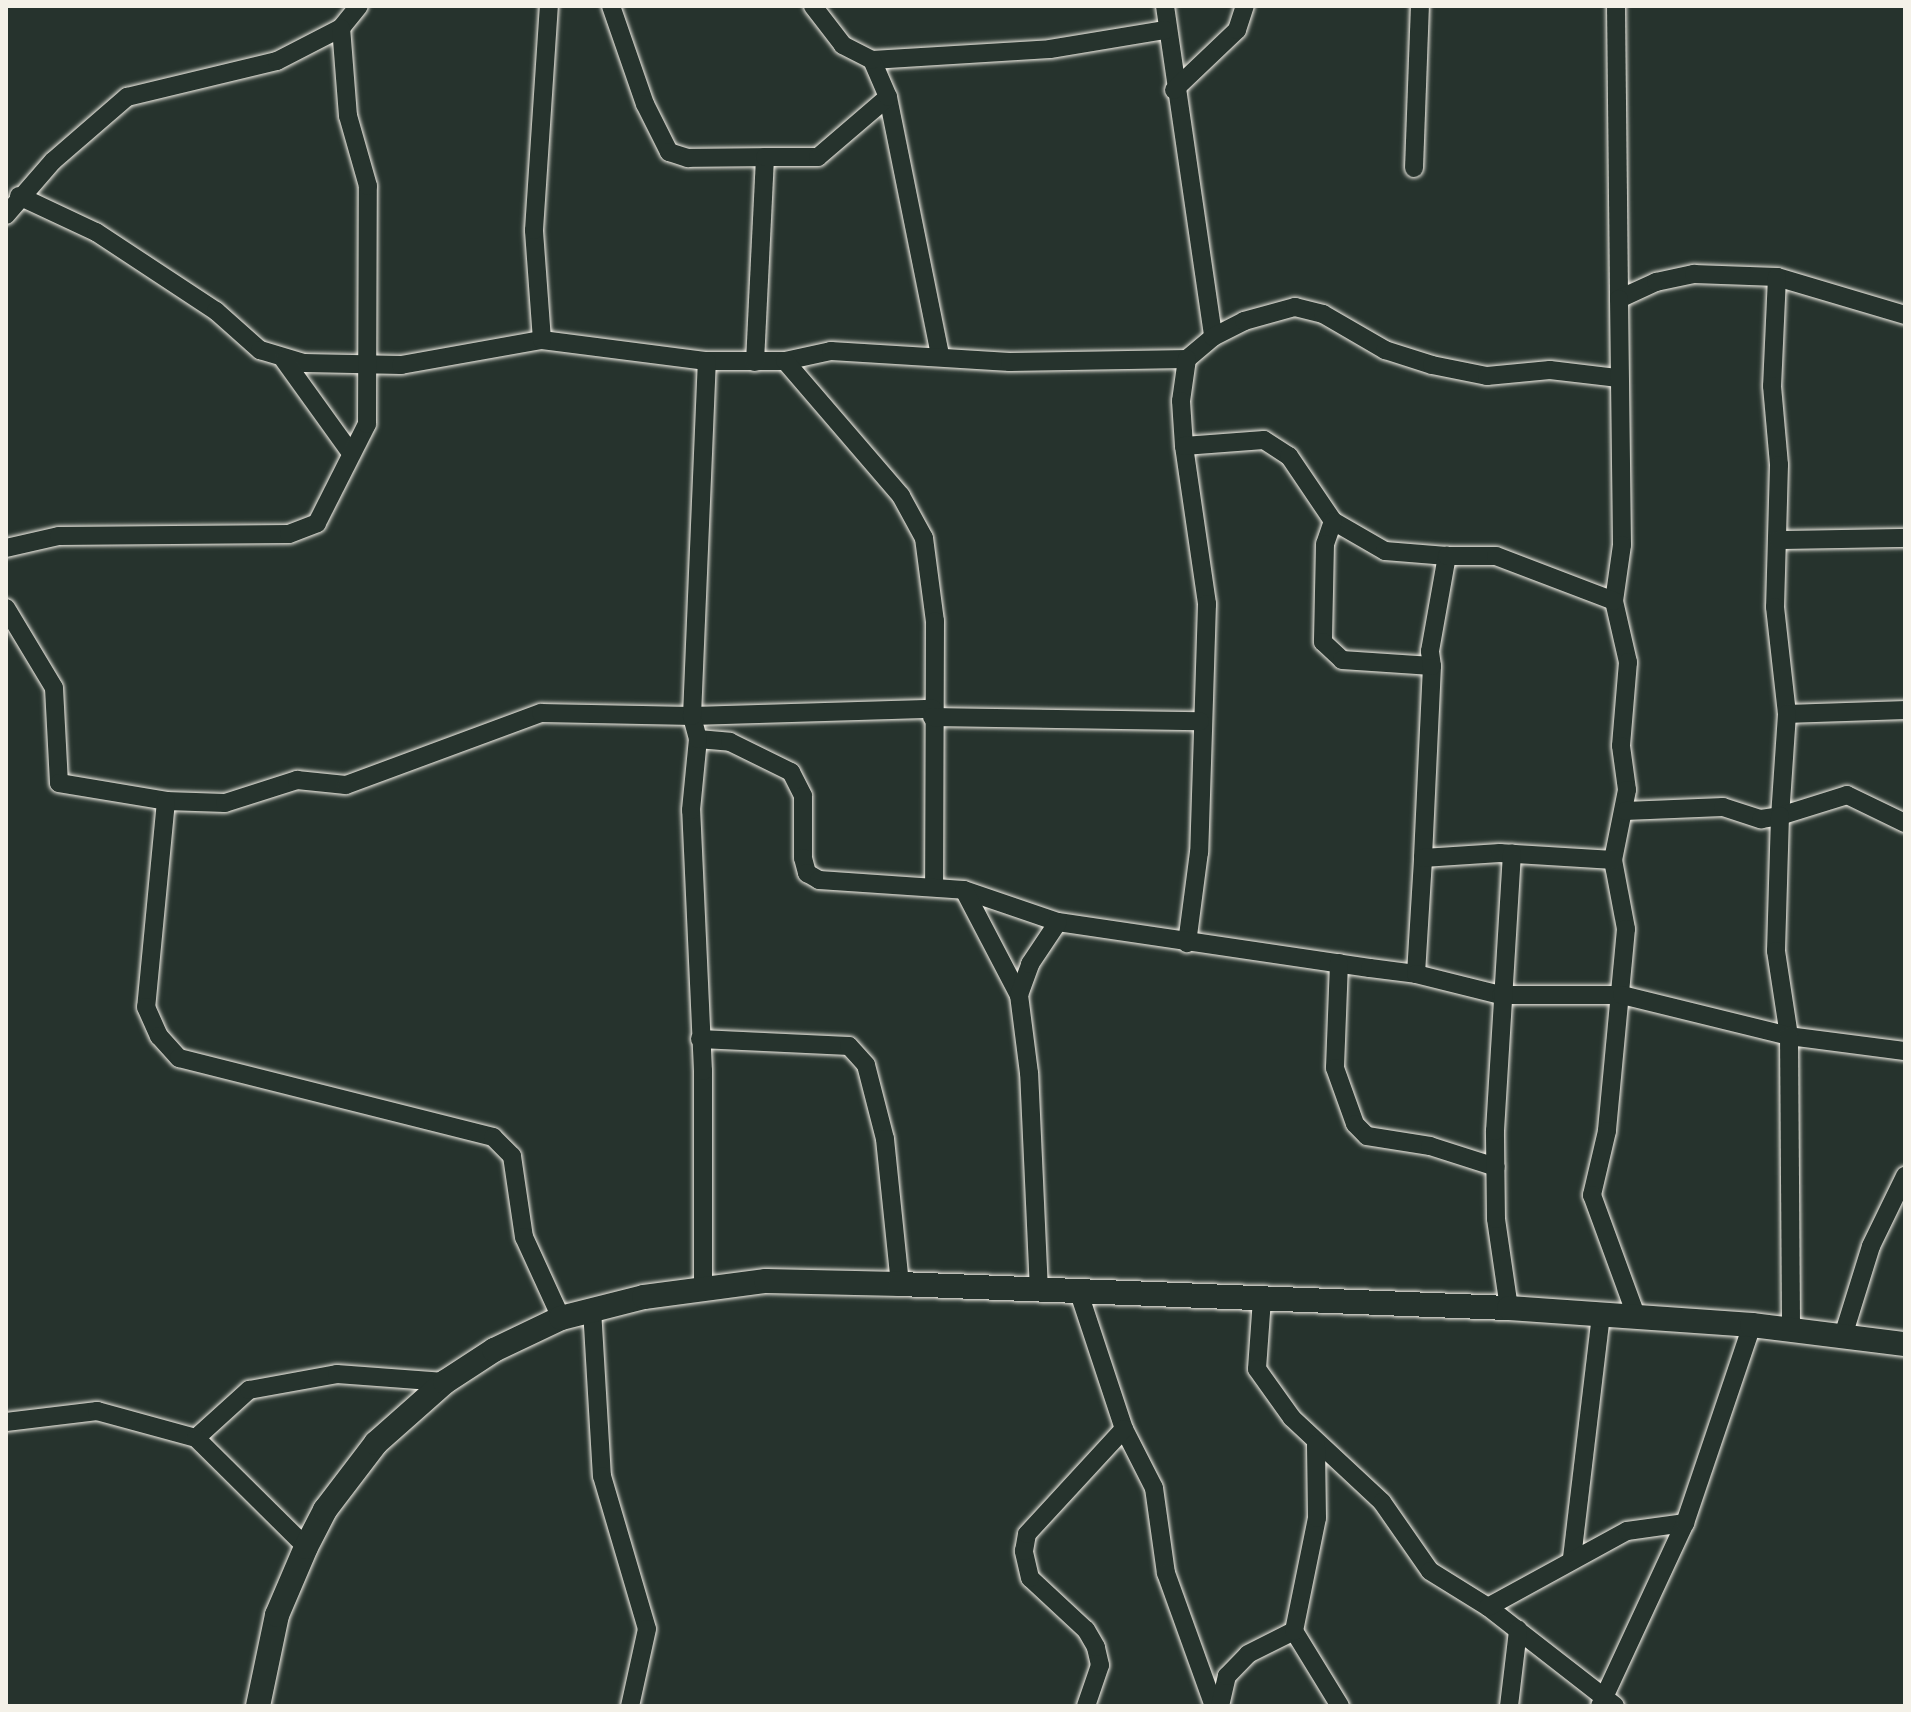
<!DOCTYPE html>
<style>
body{margin:0}
#map{position:relative;width:1911px;height:1712px;overflow:hidden;background:#26332d;font-family:Pangolin,sans-serif}
div>[style]{position:absolute}
.roads{filter:drop-shadow(0 0 2px #f4f1e8) drop-shadow(0 0 2px #f4f1e8)}
.street>*{height:18px;margin:-9px;padding:0 9px;transform-origin:9px;border-radius:9px;background:#26332d}
.secondary>*{height:24px;margin:-12px;padding:0 12px;transform-origin:12px;border-radius:12px;background:#26332d}
span{translate:-50% -50%;white-space:nowrap;text-align:center;line-height:1.15;-webkit-text-stroke:8px #26332d;paint-order:stroke}
.frame{position:absolute;inset:0;border:8px solid #f4f1e8;pointer-events:none}
</style>
<div id="map">
<div class="roads">
<div class="street">
<i style="left:611px;top:6px;width:104px;rotate:70.9deg"></i>
<i style="left:645px;top:104px;width:54px;rotate:63.4deg"></i>
<i style="left:669px;top:152px;width:20px;rotate:18deg"></i>
<i style="left:688px;top:158px;width:77px;rotate:-0.7deg"></i>
<i style="left:1165px;top:6px;width:334px;rotate:81.7deg"></i>
<i style="left:1616px;top:6px;width:293px;rotate:89.4deg"></i>
<i style="left:1619px;top:299px;width:41px;rotate:-24.7deg"></i>
<i style="left:1656px;top:282px;width:39px;rotate:-12deg"></i>
<i style="left:1694px;top:274px;width:83px;rotate:2.1deg"></i>
<i style="left:1777px;top:277px;width:134px;rotate:16.5deg"></i>
<i style="left:872px;top:60px;width:178px;rotate:-3.5deg"></i>
<i style="left:1050px;top:49px;width:117px;rotate:-9.4deg"></i>
<i style="left:1174px;top:90px;width:87px;rotate:-43.6deg"></i>
<i style="left:1237px;top:30px;width:25px;rotate:-72deg"></i>
<i style="left:888px;top:97px;width:264px;rotate:78.6deg"></i>
<i style="left:1414px;top:168px;width:162px;rotate:-87.9deg"></i>
<i style="left:19px;top:196px;width:85px;rotate:25.1deg"></i>
<i style="left:96px;top:232px;width:144px;rotate:33.4deg"></i>
<i style="left:216px;top:311px;width:59px;rotate:41.6deg"></i>
<i style="left:260px;top:350px;width:46px;rotate:16.5deg"></i>
<i style="left:304px;top:363px;width:97px;rotate:1.2deg"></i>
<i style="left:401px;top:365px;width:143px;rotate:-10.1deg"></i>
<i style="left:542px;top:340px;width:166px;rotate:7.3deg"></i>
<i style="left:707px;top:361px;width:78px"></i>
<i style="left:785px;top:361px;width:47px;rotate:-12.3deg"></i>
<i style="left:831px;top:351px;width:179px;rotate:3.5deg"></i>
<i style="left:1010px;top:362px;width:177px;rotate:-1deg"></i>
<i style="left:1187px;top:359px;width:34px;rotate:-40deg"></i>
<i style="left:1213px;top:337px;width:35px;rotate:-27deg"></i>
<i style="left:1244px;top:321px;width:53px;rotate:-15.4deg"></i>
<i style="left:1295px;top:307px;width:29px;rotate:14deg"></i>
<i style="left:1323px;top:314px;width:72px;rotate:30.1deg"></i>
<i style="left:1385px;top:350px;width:49px;rotate:17.7deg"></i>
<i style="left:1432px;top:365px;width:56px;rotate:11.3deg"></i>
<i style="left:1487px;top:376px;width:63px;rotate:-5.4deg"></i>
<i style="left:1550px;top:370px;width:67px;rotate:6.8deg"></i>
<i style="left:6px;top:215px;width:72px;rotate:-49deg"></i>
<i style="left:53px;top:161px;width:98px;rotate:-40.9deg"></i>
<i style="left:127px;top:97px;width:154px;rotate:-13.5deg"></i>
<i style="left:277px;top:61px;width:72px;rotate:-27.3deg"></i>
<i style="left:341px;top:28px;width:28px;rotate:-51deg"></i>
<i style="left:1777px;top:277px;width:109px;rotate:92.6deg"></i>
<i style="left:1772px;top:386px;width:79px;rotate:84.9deg"></i>
<i style="left:1779px;top:465px;width:142px;rotate:91.6deg"></i>
<i style="left:1775px;top:607px;width:108px;rotate:83.6deg"></i>
<i style="left:1787px;top:714px;width:118px;rotate:-1.9deg"></i>
<i style="left:1619px;top:299px;width:246px;rotate:89.3deg"></i>
<i style="left:1622px;top:545px;width:57px;rotate:98.1deg"></i>
<i style="left:1614px;top:601px;width:63px;rotate:77.1deg"></i>
<i style="left:1628px;top:662px;width:84px;rotate:94.8deg"></i>
<i style="left:1621px;top:746px;width:44px;rotate:82.2deg"></i>
<i style="left:1627px;top:790px;width:71px;rotate:101.3deg"></i>
<i style="left:1613px;top:860px;width:70px;rotate:79.3deg"></i>
<i style="left:1626px;top:929px;width:203px;rotate:95.4deg"></i>
<i style="left:1607px;top:1131px;width:66px;rotate:103.2deg"></i>
<i style="left:1592px;top:1195px;width:131px;rotate:69.9deg"></i>
<i style="left:542px;top:340px;width:110px;rotate:-94.2deg"></i>
<i style="left:534px;top:230px;width:225px;rotate:-86.2deg"></i>
<i style="left:1187px;top:359px;width:42px;rotate:98.1deg"></i>
<i style="left:1181px;top:401px;width:45px;rotate:86.2deg"></i>
<i style="left:1184px;top:446px;width:160px;rotate:81.7deg"></i>
<i style="left:1207px;top:604px;width:248px;rotate:91.8deg"></i>
<i style="left:1199px;top:852px;width:92px;rotate:97.5deg"></i>
<i style="left:284px;top:360px;width:113px;rotate:54.3deg"></i>
<i style="left:785px;top:361px;width:178px;rotate:49.3deg"></i>
<i style="left:901px;top:496px;width:48px;rotate:61.3deg"></i>
<i style="left:924px;top:538px;width:84px;rotate:82.5deg"></i>
<i style="left:935px;top:621px;width:264px;rotate:90.2deg"></i>
<i style="left:755px;top:362px;width:205px;rotate:-87.2deg"></i>
<i style="left:765px;top:157px;width:53px"></i>
<i style="left:818px;top:157px;width:92px;rotate:-40.6deg"></i>
<i style="left:888px;top:97px;width:40px;rotate:-113.4deg"></i>
<i style="left:872px;top:60px;width:33px;rotate:-153deg"></i>
<i style="left:843px;top:45px;width:49px;rotate:-127.6deg"></i>
<i style="left:1184px;top:446px;width:80px;rotate:-4.3deg"></i>
<i style="left:1264px;top:440px;width:30px;rotate:33deg"></i>
<i style="left:1289px;top:456px;width:78px;rotate:55.9deg"></i>
<i style="left:1333px;top:521px;width:60px;rotate:30deg"></i>
<i style="left:1385px;top:551px;width:62px;rotate:4.6deg"></i>
<i style="left:1333px;top:521px;width:24px;rotate:109deg"></i>
<i style="left:1325px;top:544px;width:98px;rotate:91.2deg"></i>
<i style="left:1323px;top:642px;width:26px;rotate:43deg"></i>
<i style="left:1342px;top:660px;width:90px;rotate:3.8deg"></i>
<i style="left:1432px;top:666px;width:192px;rotate:92.7deg"></i>
<i style="left:1778px;top:540px;width:127px;rotate:-0.9deg"></i>
<i style="left:6px;top:548px;width:54px;rotate:-12.8deg"></i>
<i style="left:59px;top:536px;width:230px;rotate:-0.5deg"></i>
<i style="left:289px;top:534px;width:30px;rotate:-21deg"></i>
<i style="left:317px;top:523px;width:111px;rotate:-63.2deg"></i>
<i style="left:367px;top:424px;width:238px;rotate:-89.8deg"></i>
<i style="left:368px;top:186px;width:73px;rotate:-105.9deg"></i>
<i style="left:348px;top:116px;width:88px;rotate:-94.5deg"></i>
<i style="left:6px;top:608px;width:93px;rotate:59deg"></i>
<i style="left:54px;top:688px;width:95px;rotate:87deg"></i>
<i style="left:59px;top:783px;width:109px;rotate:9.5deg"></i>
<i style="left:166px;top:801px;width:59px;rotate:1.9deg"></i>
<i style="left:225px;top:803px;width:76px;rotate:-17.7deg"></i>
<i style="left:297px;top:780px;width:49px;rotate:5.8deg"></i>
<i style="left:346px;top:785px;width:208px;rotate:-20.3deg"></i>
<i style="left:541px;top:713px;width:151px;rotate:1.1deg"></i>
<i style="left:692px;top:716px;width:241px;rotate:-1.7deg"></i>
<i style="left:1432px;top:666px;width:15px;rotate:-98deg"></i>
<i style="left:1430px;top:651px;width:97px;rotate:-79.9deg"></i>
<i style="left:1447px;top:556px;width:49px"></i>
<i style="left:1496px;top:556px;width:126px;rotate:20.9deg"></i>
<i style="left:1787px;top:714px;width:102px;rotate:93.9deg"></i>
<i style="left:1780px;top:816px;width:70px;rotate:-17.4deg"></i>
<i style="left:1847px;top:795px;width:64px;rotate:25.8deg"></i>
<i style="left:932px;top:717px;width:268px;rotate:0.9deg"></i>
<i style="left:698px;top:739px;width:32px;rotate:5deg"></i>
<i style="left:730px;top:742px;width:68px;rotate:26.2deg"></i>
<i style="left:791px;top:772px;width:27px;rotate:63deg"></i>
<i style="left:803px;top:796px;width:62px;rotate:90deg"></i>
<i style="left:803px;top:858px;width:16px;rotate:75deg"></i>
<i style="left:807px;top:873px;width:14px;rotate:30deg"></i>
<i style="left:819px;top:880px;width:145px;rotate:3.9deg"></i>
<i style="left:964px;top:890px;width:99px;rotate:18.8deg"></i>
<i style="left:1058px;top:922px;width:315px;rotate:8.4deg"></i>
<i style="left:1370px;top:968px;width:46px;rotate:7.4deg"></i>
<i style="left:1416px;top:974px;width:116px;rotate:-86.5deg"></i>
<i style="left:1423px;top:858px;width:77px;rotate:-3.7deg"></i>
<i style="left:1500px;top:853px;width:113px;rotate:3.5deg"></i>
<i style="left:166px;top:801px;width:207px;rotate:95.5deg"></i>
<i style="left:146px;top:1007px;width:32px;rotate:66deg"></i>
<i style="left:159px;top:1036px;width:30px;rotate:48deg"></i>
<i style="left:179px;top:1058px;width:324px;rotate:14.1deg"></i>
<i style="left:493px;top:1137px;width:27px;rotate:45deg"></i>
<i style="left:512px;top:1156px;width:82px;rotate:81.6deg"></i>
<i style="left:524px;top:1237px;width:89px;rotate:65.4deg"></i>
<i style="left:1625px;top:811px;width:98px;rotate:-2.3deg"></i>
<i style="left:1723px;top:807px;width:40px;rotate:18deg"></i>
<i style="left:1761px;top:819px;width:19px;rotate:-9deg"></i>
<i style="left:1780px;top:816px;width:135px;rotate:91.7deg"></i>
<i style="left:1776px;top:951px;width:86px;rotate:81.3deg"></i>
<i style="left:1789px;top:1036px;width:117px;rotate:7.4deg"></i>
<i style="left:964px;top:890px;width:119px;rotate:62.4deg"></i>
<i style="left:1339px;top:963px;width:105px;rotate:92.2deg"></i>
<i style="left:1335px;top:1068px;width:59px;rotate:70.3deg"></i>
<i style="left:1355px;top:1124px;width:17px;rotate:45deg"></i>
<i style="left:1367px;top:1136px;width:64px;rotate:9deg"></i>
<i style="left:1430px;top:1146px;width:69px;rotate:17.7deg"></i>
<i style="left:1416px;top:974px;width:88px;rotate:13.9deg"></i>
<i style="left:1501px;top:995px;width:121px"></i>
<i style="left:1622px;top:995px;width:172px;rotate:13.8deg"></i>
<i style="left:1789px;top:1036px;width:293px;rotate:89.6deg"></i>
<i style="left:700px;top:1039px;width:149px;rotate:2.7deg"></i>
<i style="left:849px;top:1046px;width:25px;rotate:48deg"></i>
<i style="left:866px;top:1065px;width:76px;rotate:75.6deg"></i>
<i style="left:885px;top:1139px;width:146px;rotate:84.1deg"></i>
<i style="left:703px;top:1286px;width:215px;rotate:-90deg"></i>
<i style="left:703px;top:1071px;width:261px;rotate:-92.6deg"></i>
<i style="left:691px;top:810px;width:71px;rotate:-84.4deg"></i>
<i style="left:698px;top:739px;width:24px;rotate:-105deg"></i>
<i style="left:692px;top:716px;width:355px;rotate:-87.6deg"></i>
<i style="left:1039px;top:1291px;width:218px;rotate:-92.6deg"></i>
<i style="left:1029px;top:1073px;width:79px;rotate:-97.3deg"></i>
<i style="left:1019px;top:995px;width:33px;rotate:-70deg"></i>
<i style="left:1030px;top:964px;width:50px;rotate:-56.3deg"></i>
<i style="left:1079px;top:1293px;width:143px;rotate:71.7deg"></i>
<i style="left:1124px;top:1429px;width:66px;rotate:63deg"></i>
<i style="left:1154px;top:1488px;width:86px;rotate:82deg"></i>
<i style="left:1166px;top:1573px;width:141px;rotate:70.2deg"></i>
<i style="left:1262px;top:1299px;width:70px;rotate:94.1deg"></i>
<i style="left:1257px;top:1369px;width:60px;rotate:54.5deg"></i>
<i style="left:1292px;top:1418px;width:123px;rotate:43deg"></i>
<i style="left:1382px;top:1502px;width:84px;rotate:55.2deg"></i>
<i style="left:1430px;top:1571px;width:68px;rotate:31.8deg"></i>
<i style="left:1488px;top:1607px;width:161px;rotate:37.9deg"></i>
<i style="left:1509px;top:1308px;width:90px;rotate:-98.3deg"></i>
<i style="left:1496px;top:1219px;width:88px;rotate:-90.7deg"></i>
<i style="left:1495px;top:1131px;width:278px;rotate:-86.5deg"></i>
<i style="left:592px;top:1309px;width:167px;rotate:86.6deg"></i>
<i style="left:602px;top:1476px;width:159px;rotate:73.6deg"></i>
<i style="left:647px;top:1629px;width:79px;rotate:102.4deg"></i>
<i style="left:1843px;top:1336px;width:94px;rotate:-72.7deg"></i>
<i style="left:1871px;top:1246px;width:78px;rotate:-64.1deg"></i>
<i style="left:6px;top:1422px;width:92px;rotate:-6.9deg"></i>
<i style="left:97px;top:1411px;width:103px;rotate:15.3deg"></i>
<i style="left:196px;top:1438px;width:72px;rotate:-42.2deg"></i>
<i style="left:249px;top:1390px;width:89px;rotate:-10.3deg"></i>
<i style="left:337px;top:1374px;width:108px;rotate:4.2deg"></i>
<i style="left:196px;top:1438px;width:155px;rotate:44.7deg"></i>
<i style="left:1572px;top:1558px;width:245px;rotate:-83.2deg"></i>
<i style="left:1488px;top:1607px;width:158px;rotate:-28.7deg"></i>
<i style="left:1627px;top:1531px;width:59px;rotate:-7.9deg"></i>
<i style="left:1294px;top:1631px;width:88px;rotate:58.5deg"></i>
<i style="left:1086px;top:1706px;width:43px;rotate:-71.1deg"></i>
<i style="left:1100px;top:1665px;width:18px;rotate:-103deg"></i>
<i style="left:1096px;top:1647px;width:20px;rotate:-120deg"></i>
<i style="left:1086px;top:1630px;width:76px;rotate:-137.1deg"></i>
<i style="left:1030px;top:1578px;width:28px;rotate:-103deg"></i>
<i style="left:1024px;top:1551px;width:17px;rotate:-80deg"></i>
<i style="left:1027px;top:1534px;width:143px;rotate:-47.3deg"></i>
<i style="left:1220px;top:1706px;width:31px;rotate:-77deg"></i>
<i style="left:1227px;top:1676px;width:30px;rotate:-46deg"></i>
<i style="left:1248px;top:1654px;width:51px;rotate:-26.6deg"></i>
<i style="left:1294px;top:1631px;width:115px;rotate:-78.5deg"></i>
<i style="left:1317px;top:1518px;width:74px;rotate:-90.8deg"></i>
<i style="left:1509px;top:1706px;width:77px;rotate:-83.2deg"></i>
<i style="left:1600px;top:1706px;width:202px;rotate:-65.1deg"></i>
<i style="left:1685px;top:1523px;width:209px;rotate:-71.3deg"></i>
</div>
<div class="secondary">
<i style="left:258px;top:1706px;width:93px;rotate:-78.2deg"></i>
<i style="left:277px;top:1615px;width:74px;rotate:-66.9deg"></i>
<i style="left:306px;top:1547px;width:42px;rotate:-62.8deg"></i>
<i style="left:325px;top:1510px;width:84px;rotate:-52.7deg"></i>
<i style="left:376px;top:1443px;width:92px;rotate:-41.5deg"></i>
<i style="left:445px;top:1382px;width:59px;rotate:-33.1deg"></i>
<i style="left:494px;top:1350px;width:74px;rotate:-25.5deg"></i>
<i style="left:561px;top:1318px;width:86px;rotate:-14.2deg"></i>
<i style="left:644px;top:1297px;width:123px;rotate:-7.5deg"></i>
<i style="left:766px;top:1281px;width:134px;rotate:1.3deg"></i>
<i style="left:900px;top:1284px;width:609px;rotate:2.26deg"></i>
<i style="left:1509px;top:1308px;width:244px;rotate:4deg"></i>
<i style="left:1752px;top:1325px;width:154px;rotate:7.1deg"></i>
</div>
</div>
<div class="frame"></div>
</div>
